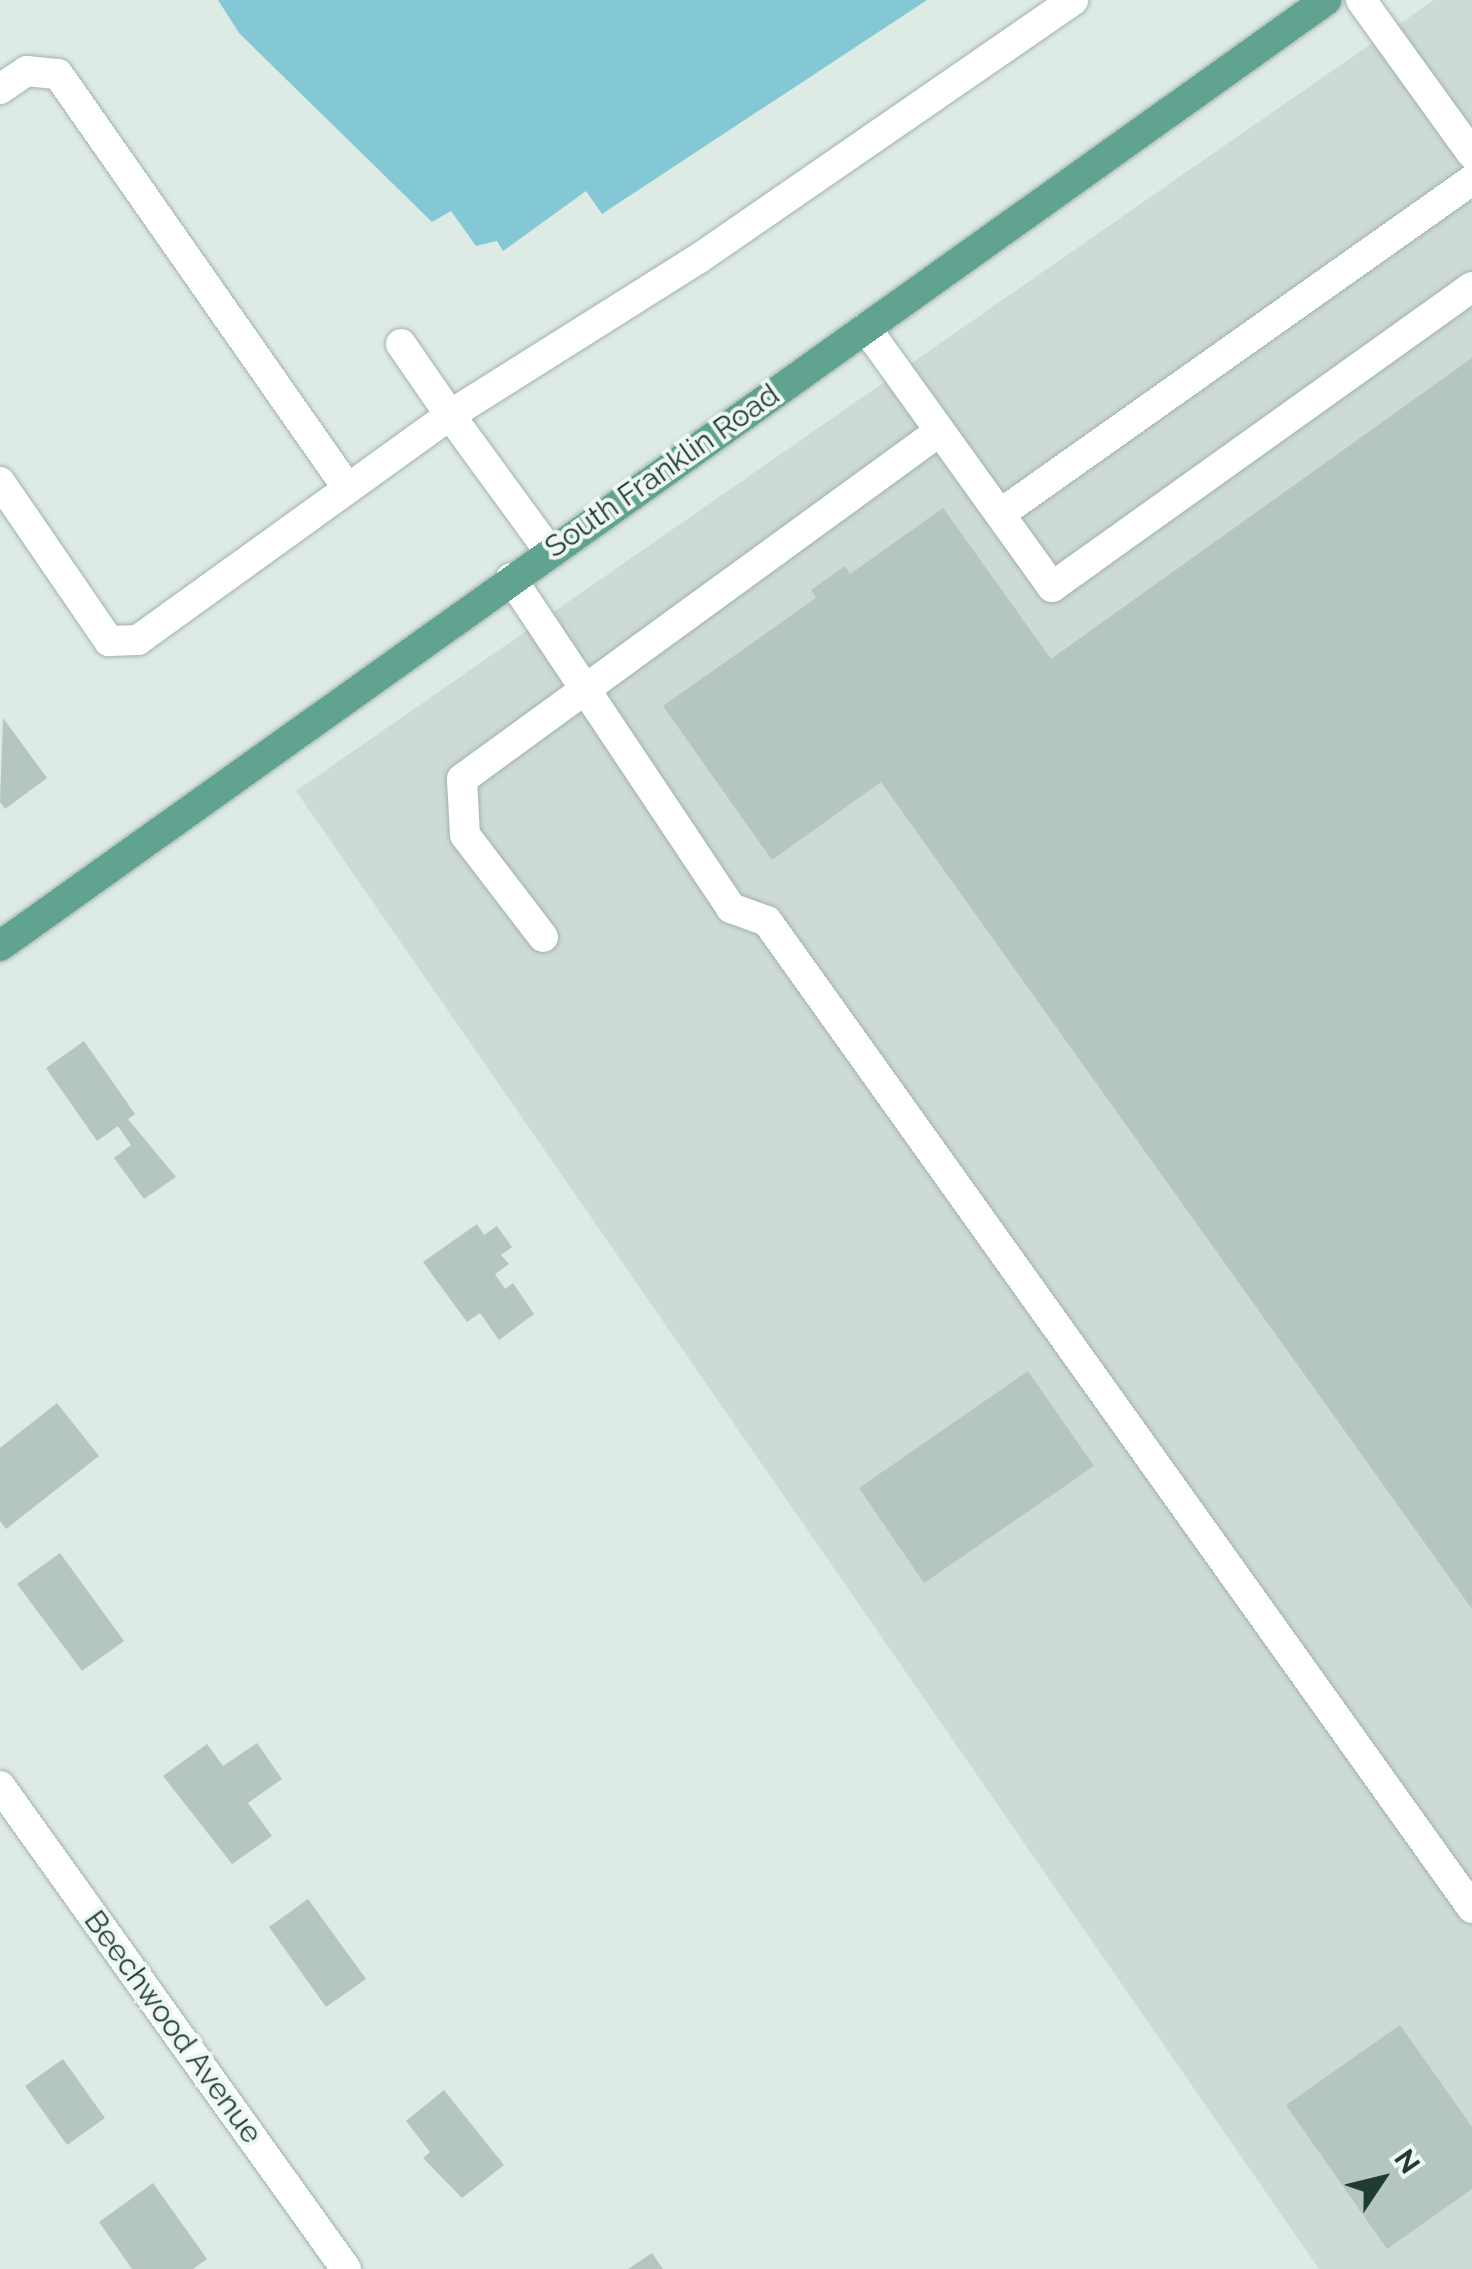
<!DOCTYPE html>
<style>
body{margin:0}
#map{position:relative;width:1472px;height:2269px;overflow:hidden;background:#deebe5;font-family:Raleway,sans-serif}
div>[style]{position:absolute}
.built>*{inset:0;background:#cddbd4}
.water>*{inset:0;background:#83c8d4}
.building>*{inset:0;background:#b4c6be}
.roads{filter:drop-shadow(0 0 2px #a1b3ac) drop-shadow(0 0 2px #a1b3ac)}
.minor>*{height:30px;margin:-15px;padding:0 15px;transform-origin:15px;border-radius:15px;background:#fff}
.major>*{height:30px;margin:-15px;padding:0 15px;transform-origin:15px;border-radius:15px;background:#60a391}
span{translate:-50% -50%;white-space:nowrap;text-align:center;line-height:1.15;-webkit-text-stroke:8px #eff7f3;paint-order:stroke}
.street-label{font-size:30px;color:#1f3b33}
.north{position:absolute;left:1332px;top:2129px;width:100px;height:100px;-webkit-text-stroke:8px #eff7f3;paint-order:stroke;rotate:55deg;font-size:28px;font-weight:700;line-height:40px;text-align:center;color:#1f3b33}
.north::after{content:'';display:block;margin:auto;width:35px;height:45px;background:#1f3b33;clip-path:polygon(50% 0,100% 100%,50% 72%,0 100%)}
</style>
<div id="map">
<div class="built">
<i style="clip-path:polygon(1434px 0,1472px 0,1472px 2269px,1319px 2269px,296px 791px)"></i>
</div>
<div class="water">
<i style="clip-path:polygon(218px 0,927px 0,602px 214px,586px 191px,503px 251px,497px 241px,476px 246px,451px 211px,432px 222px,239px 33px)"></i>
</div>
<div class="building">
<i style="clip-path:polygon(1472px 358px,1472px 1609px,881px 782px,772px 860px,663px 706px,816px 598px,811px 590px,845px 566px,850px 574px,943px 508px,1051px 659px)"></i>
<i style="clip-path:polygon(3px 718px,47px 778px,5px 809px,0 802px)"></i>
<i style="clip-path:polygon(84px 1041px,135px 1114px,128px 1119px,176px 1177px,144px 1199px,114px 1158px,131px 1145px,118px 1126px,97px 1141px,46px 1068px)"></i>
<i style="clip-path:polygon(477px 1224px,484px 1235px,497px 1226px,512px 1247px,501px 1255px,509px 1264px,495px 1274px,505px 1289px,513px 1283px,534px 1314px,499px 1340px,480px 1313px,467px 1322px,423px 1262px)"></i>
<i style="clip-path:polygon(1028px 1371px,1094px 1466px,924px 1583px,859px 1488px)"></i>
<i style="clip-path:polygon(57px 1403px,99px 1456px,6px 1529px,0 1521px,0 1448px)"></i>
<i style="clip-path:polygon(60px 1553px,124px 1641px,82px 1671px,17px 1584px)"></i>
<i style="clip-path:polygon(257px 1743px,282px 1779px,248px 1803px,272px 1836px,232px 1864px,163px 1776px,207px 1744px,223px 1766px)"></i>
<i style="clip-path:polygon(308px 1899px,366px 1979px,326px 2007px,269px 1927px)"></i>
<i style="clip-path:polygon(1400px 2025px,1472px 2127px,1472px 2189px,1387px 2249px,1286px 2105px)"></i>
<i style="clip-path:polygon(63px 2059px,105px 2118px,67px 2145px,25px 2086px)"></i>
<i style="clip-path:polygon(444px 2090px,504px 2165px,462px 2198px,423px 2158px,430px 2152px,406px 2121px)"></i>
<i style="clip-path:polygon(153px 2183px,207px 2259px,193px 2269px,132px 2269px,99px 2222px)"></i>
<i style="clip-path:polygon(652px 2253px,663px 2269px,628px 2269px)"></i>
</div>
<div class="roads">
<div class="minor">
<i style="left:1361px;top:0;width:190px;rotate:54.2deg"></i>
<i style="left:0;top:89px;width:32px;rotate:-34deg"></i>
<i style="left:27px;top:71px;width:31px;rotate:6deg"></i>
<i style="left:58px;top:74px;width:503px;rotate:55.05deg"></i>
<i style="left:866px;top:328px;width:319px;rotate:54.3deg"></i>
<i style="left:1052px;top:587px;width:516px;rotate:-35.54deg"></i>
<i style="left:401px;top:344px;width:86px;rotate:55.4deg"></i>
<i style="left:450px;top:415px;width:293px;rotate:-32.2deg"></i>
<i style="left:698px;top:259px;width:456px;rotate:-34.6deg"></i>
<i style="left:0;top:482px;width:193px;rotate:55.6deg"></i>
<i style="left:109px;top:641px;width:29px;rotate:-2deg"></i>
<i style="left:138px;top:640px;width:385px;rotate:-35.8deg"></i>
<i style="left:450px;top:415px;width:168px;rotate:53.9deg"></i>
<i style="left:1000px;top:514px;width:578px;rotate:-35.28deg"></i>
<i style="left:511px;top:578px;width:397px;rotate:56.3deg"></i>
<i style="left:731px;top:908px;width:38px;rotate:20deg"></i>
<i style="left:767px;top:921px;width:1213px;rotate:54.46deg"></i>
<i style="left:543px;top:937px;width:128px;rotate:-127.4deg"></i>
<i style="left:465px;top:835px;width:56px;rotate:-93.1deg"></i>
<i style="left:462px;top:779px;width:591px;rotate:-36.06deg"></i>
<i style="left:0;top:1786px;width:594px;rotate:54.38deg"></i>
</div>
<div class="major">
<i style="left:0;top:946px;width:1629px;rotate:-35.5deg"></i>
</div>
</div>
<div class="street-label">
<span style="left:662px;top:471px;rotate:-35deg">South Franklin Road</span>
<span style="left:173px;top:2027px;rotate:54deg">Beechwood Avenue</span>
</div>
<div class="north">N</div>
</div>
